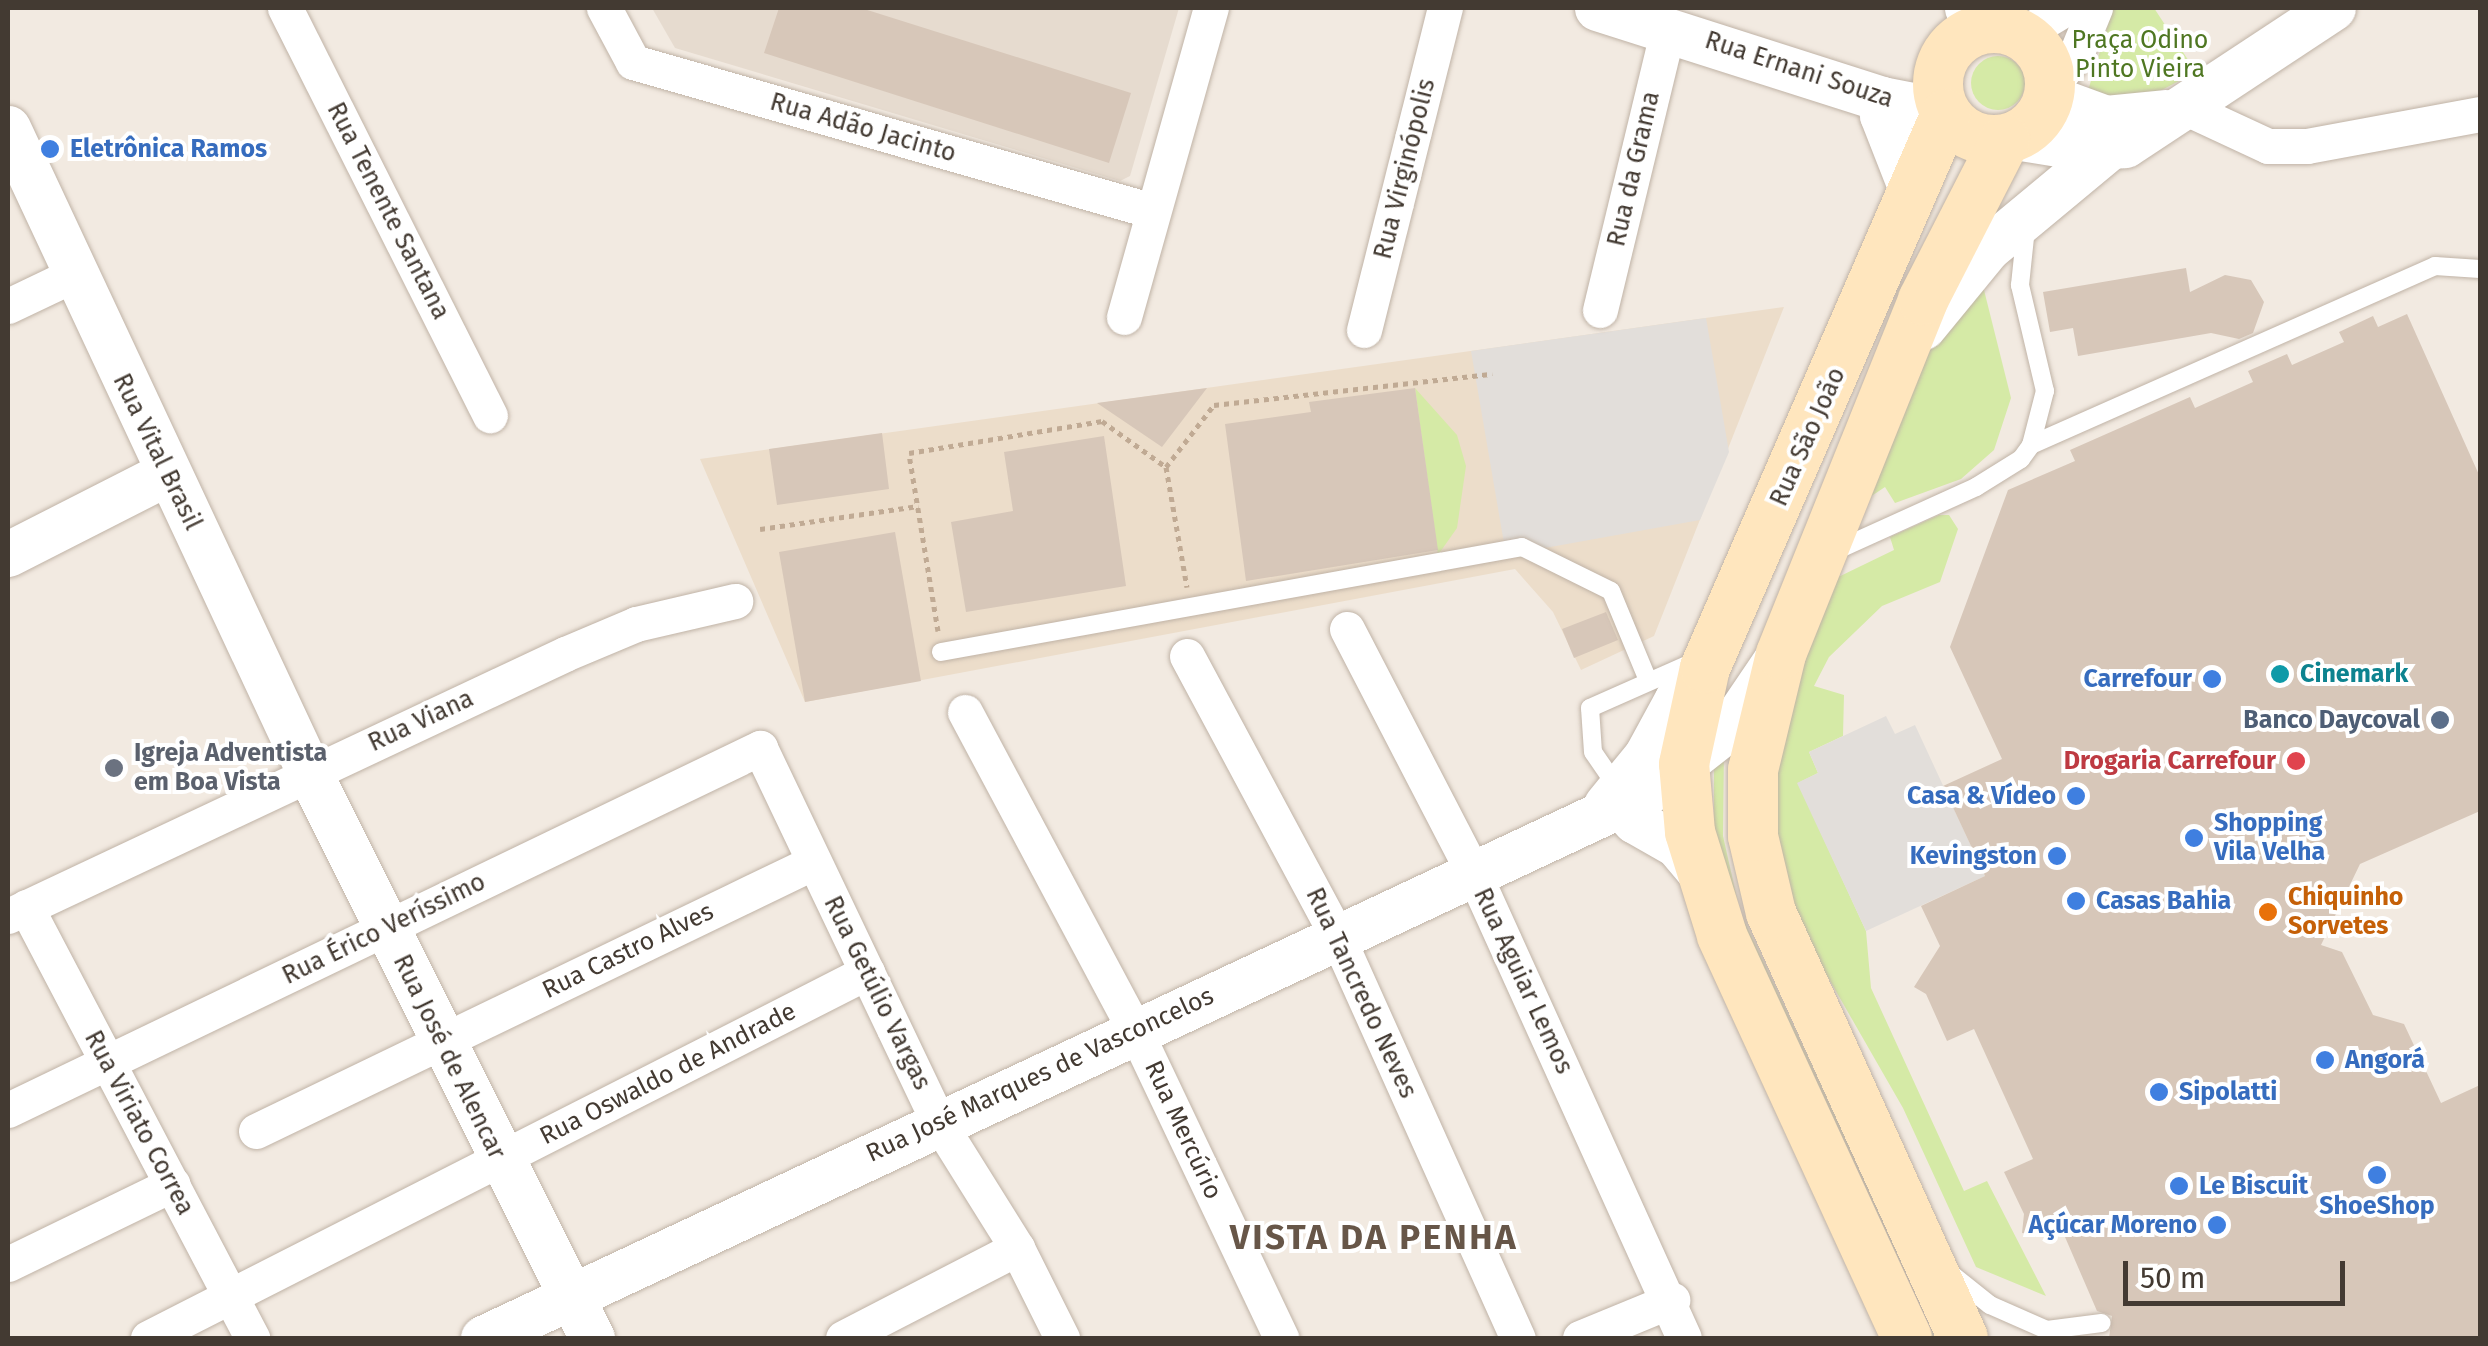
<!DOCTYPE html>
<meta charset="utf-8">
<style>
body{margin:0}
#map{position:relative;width:2488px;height:1346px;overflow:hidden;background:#f2eae1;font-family:"Fira Sans",sans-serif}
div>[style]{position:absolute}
.residential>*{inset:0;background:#e6dbcf}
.education>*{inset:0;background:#ecddca}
.green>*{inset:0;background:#d5eaa6}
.round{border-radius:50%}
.parking>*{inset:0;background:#e2deda}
.building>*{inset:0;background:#d7c7b9}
.path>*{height:5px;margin-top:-2.5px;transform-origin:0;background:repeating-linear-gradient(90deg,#c0aa94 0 5px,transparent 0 10px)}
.roads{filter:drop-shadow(0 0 2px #c0b3a6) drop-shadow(0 0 2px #c0b3a6)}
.service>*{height:18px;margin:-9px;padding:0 9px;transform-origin:9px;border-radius:9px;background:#fff}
.minor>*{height:35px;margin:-17.5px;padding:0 17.5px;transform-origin:17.5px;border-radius:17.5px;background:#fff}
.tertiary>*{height:45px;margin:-22.5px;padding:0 22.5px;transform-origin:22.5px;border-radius:22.5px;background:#fff}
.secondary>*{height:50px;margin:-25px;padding:0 25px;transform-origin:25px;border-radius:25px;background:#ffe6be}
.secondary>.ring{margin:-25px;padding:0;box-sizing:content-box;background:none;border:50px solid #ffe6be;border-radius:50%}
.dots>*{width:28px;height:28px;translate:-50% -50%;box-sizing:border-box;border:5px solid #fff;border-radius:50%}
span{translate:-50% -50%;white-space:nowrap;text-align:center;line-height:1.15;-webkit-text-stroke:8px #fff;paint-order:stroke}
.park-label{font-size:25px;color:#4f7722}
.street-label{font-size:25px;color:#433a32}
.shop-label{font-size:25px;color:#366cbe;font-weight:700}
.left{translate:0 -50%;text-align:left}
.right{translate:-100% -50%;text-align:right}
.culture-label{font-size:25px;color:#0d838f;font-weight:700}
.service-label{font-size:25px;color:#4e5e75;font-weight:700}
.worship-label{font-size:25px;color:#5b616d;font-weight:700}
.health-label{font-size:25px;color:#be3a42;font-weight:700}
.food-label{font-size:25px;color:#c56008;font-weight:700}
.district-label{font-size:35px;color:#675648;font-weight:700;letter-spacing:2.5px}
.frame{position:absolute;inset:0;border:10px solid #433a32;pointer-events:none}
.scale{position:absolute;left:2123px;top:1261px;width:222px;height:45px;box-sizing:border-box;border:5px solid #433a32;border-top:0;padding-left:12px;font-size:30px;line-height:35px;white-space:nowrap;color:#433a32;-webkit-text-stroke:8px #fff;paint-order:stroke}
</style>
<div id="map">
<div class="residential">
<i style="clip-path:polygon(652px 8px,1179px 8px,1130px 176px,1120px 181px,675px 48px)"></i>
</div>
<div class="education">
<i style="clip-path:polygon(1784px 307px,1654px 636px,1581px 670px,1553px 612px,1515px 569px,805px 702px,700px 459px)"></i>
</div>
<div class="green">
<i style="clip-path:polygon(2113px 8px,2154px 8px,2196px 72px,2141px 101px,2087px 94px)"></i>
<i class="round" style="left:1971px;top:56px;width:54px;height:54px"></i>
<i style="clip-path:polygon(1984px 290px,2011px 398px,1994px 450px,1961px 479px,1895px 503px,1885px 487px,1870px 497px,1930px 341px,1964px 299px)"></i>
<i style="clip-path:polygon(1415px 388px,1457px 435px,1466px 466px,1457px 528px,1438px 555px)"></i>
<i style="clip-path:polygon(1939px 515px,1949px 515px,1958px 529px,1940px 582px,1882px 606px,1829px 657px,1814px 686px,1844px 695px,1843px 736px,1809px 752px,1818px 773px,1798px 783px,1866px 931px,1871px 988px,1964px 1191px,1987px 1181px,2046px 1296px,1976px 1267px,1903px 1108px,1783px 899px,1766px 779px,1830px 581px,1894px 550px,1890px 537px)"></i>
<i style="clip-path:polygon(1724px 747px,1723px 836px,1740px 912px,1939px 1338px,1928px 1338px,1750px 960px,1714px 838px,1714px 761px)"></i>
</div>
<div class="parking">
<i style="clip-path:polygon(1706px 318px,1729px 452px,1700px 520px,1506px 555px,1471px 351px)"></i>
<i style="clip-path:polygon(1886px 716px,1895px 734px,1915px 725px,1985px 876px,1866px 931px,1797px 783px,1818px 773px,1809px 752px)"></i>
</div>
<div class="building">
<i style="clip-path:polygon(779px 8px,861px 8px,1131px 93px,1109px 163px,764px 53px)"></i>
<i style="clip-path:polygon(2186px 268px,2190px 292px,2225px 275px,2251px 280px,2264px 302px,2253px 333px,2239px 339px,2211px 333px,2078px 356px,2073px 328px,2050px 332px,2043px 292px)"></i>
<i style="clip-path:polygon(2407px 314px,2480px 477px,2480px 811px,2360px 864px,2321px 945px,2342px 952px,2373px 1015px,2404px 1024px,2441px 1103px,2480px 1085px,2480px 1338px,2109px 1338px,2112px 1316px,2097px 1311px,2065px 1237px,2022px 1233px,2024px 1214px,2004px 1172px,2033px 1159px,1974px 1029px,1947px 1041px,1926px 994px,1914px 987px,1940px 946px,1921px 906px,1985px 876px,1943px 786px,2002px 759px,1950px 647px,2008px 490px,2075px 461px,2070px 450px,2190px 397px,2195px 408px,2253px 382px,2248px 371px,2287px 354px,2292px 365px,2344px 342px,2339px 332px,2373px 316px,2378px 327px)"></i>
<i style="clip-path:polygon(1207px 388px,1162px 447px,1097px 403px)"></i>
<i style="clip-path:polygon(1415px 388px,1438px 550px,1246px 581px,1225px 424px,1311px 412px,1309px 402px)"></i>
<i style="clip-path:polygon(882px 433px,889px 489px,777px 505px,769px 449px)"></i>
<i style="clip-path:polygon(1104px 436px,1126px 586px,966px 612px,951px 522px,1013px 511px,1004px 452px)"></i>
<i style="clip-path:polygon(895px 532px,921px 681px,805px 702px,779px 552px)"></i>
<i style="clip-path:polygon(1606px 612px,1618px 640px,1574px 658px,1562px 629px)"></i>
</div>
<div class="path">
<i style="left:1166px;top:467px;width:122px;rotate:80.1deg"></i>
<i style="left:760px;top:529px;width:160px;rotate:-8.3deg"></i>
<i style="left:938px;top:631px;width:180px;rotate:-99.3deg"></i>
<i style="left:909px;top:453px;width:196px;rotate:-9.4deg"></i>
<i style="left:1102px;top:421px;width:79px;rotate:35.7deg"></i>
<i style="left:1166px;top:467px;width:78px;rotate:-52.3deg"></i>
<i style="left:1214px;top:405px;width:280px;rotate:-6.4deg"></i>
</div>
<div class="roads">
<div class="service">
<i style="left:2031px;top:445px;width:442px;rotate:-23.9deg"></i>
<i style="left:2435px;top:266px;width:45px;rotate:3.8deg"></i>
<i style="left:1835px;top:551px;width:155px;rotate:-24.4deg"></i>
<i style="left:1976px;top:487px;width:53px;rotate:-31.9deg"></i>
<i style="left:2021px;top:459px;width:17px;rotate:-54deg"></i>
<i style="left:2031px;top:445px;width:56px;rotate:-75.5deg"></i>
<i style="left:2045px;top:391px;width:109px;rotate:-103.3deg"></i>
<i style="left:2020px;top:285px;width:57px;rotate:-84deg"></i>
<i style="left:941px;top:652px;width:590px;rotate:-10.24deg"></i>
<i style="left:1522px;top:547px;width:99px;rotate:26.3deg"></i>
<i style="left:1611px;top:591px;width:94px;rotate:67.5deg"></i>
<i style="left:1617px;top:787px;width:42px;rotate:-124.4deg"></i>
<i style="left:1593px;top:752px;width:44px;rotate:-93.9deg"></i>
<i style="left:1590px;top:708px;width:116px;rotate:-23.9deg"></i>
<i style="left:1950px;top:1273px;width:51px;rotate:38.7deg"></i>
<i style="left:1990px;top:1305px;width:62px;rotate:23.7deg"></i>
<i style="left:2047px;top:1330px;width:55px;rotate:-7.3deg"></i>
</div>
<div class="minor">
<i style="left:285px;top:8px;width:456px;rotate:63.3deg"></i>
<i style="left:604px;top:8px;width:61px;rotate:61.8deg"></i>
<i style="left:633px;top:62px;width:541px;rotate:15.99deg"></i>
<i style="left:2021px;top:35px;width:52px;rotate:-31deg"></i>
<i style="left:2051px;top:87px;width:41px;rotate:-52.9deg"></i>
<i style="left:2076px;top:54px;width:50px;rotate:-67.6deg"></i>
<i style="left:2186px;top:108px;width:90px;rotate:24.9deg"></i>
<i style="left:2268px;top:146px;width:39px"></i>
<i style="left:2307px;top:146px;width:176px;rotate:-10.5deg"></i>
<i style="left:8px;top:306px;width:70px;rotate:-25.5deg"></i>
<i style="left:1600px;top:310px;width:290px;rotate:-76.4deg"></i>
<i style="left:1124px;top:317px;width:321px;rotate:-74.3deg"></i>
<i style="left:1364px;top:330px;width:332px;rotate:-75.9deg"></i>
<i style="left:1347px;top:629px;width:276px;rotate:62.6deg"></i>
<i style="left:1474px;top:874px;width:509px;rotate:65.65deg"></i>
<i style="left:1187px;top:656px;width:318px;rotate:61.8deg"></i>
<i style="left:1337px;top:936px;width:441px;rotate:65.8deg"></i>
<i style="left:965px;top:712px;width:361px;rotate:61.9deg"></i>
<i style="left:1135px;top:1030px;width:341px;rotate:64.6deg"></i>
<i style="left:26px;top:907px;width:487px;rotate:62.3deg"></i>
<i style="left:8px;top:916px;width:616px;rotate:-25.19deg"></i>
<i style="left:565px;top:654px;width:77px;rotate:-22.9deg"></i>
<i style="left:636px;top:624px;width:102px;rotate:-13.1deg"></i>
<i style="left:8px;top:1110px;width:835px;rotate:-25.71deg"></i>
<i style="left:760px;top:748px;width:416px;rotate:64.5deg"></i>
<i style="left:939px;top:1123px;width:147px;rotate:58deg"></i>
<i style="left:1017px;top:1248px;width:101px;rotate:63.4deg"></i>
<i style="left:256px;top:1131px;width:619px;rotate:-25.74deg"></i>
<i style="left:8px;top:1264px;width:183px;rotate:-25.9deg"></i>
<i style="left:148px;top:1338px;width:807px;rotate:-26.98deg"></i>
<i style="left:843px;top:1338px;width:196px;rotate:-27.3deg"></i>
<i style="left:1580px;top:1338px;width:100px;rotate:-22.4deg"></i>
</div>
<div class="tertiary">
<i style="left:1597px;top:8px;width:299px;rotate:17.7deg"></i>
<i style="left:1882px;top:99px;width:63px;rotate:11deg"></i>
<i style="left:1967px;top:8px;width:25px;rotate:61deg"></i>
<i style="left:2049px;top:97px;width:61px;rotate:20.2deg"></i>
<i style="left:2106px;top:118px;width:59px;rotate:-5.8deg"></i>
<i style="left:1882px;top:99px;width:16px;rotate:90deg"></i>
<i style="left:1882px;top:115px;width:79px;rotate:68.6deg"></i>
<i style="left:8px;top:128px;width:713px;rotate:64.94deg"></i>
<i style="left:310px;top:774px;width:631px;rotate:63.43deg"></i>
<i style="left:2015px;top:137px;width:69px;rotate:9.2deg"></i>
<i style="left:2083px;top:148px;width:42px;rotate:-4.1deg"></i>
<i style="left:2125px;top:145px;width:249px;rotate:-33.4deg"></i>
<i style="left:1923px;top:327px;width:102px;rotate:-50.6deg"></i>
<i style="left:1988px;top:248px;width:153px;rotate:-39.7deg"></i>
<i style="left:8px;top:554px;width:178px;rotate:-27deg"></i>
<i style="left:1619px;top:804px;width:23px;rotate:47deg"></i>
<i style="left:1635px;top:821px;width:48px;rotate:29.7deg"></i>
<i style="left:1677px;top:845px;width:38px;rotate:50deg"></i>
<i style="left:1606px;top:805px;width:63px;rotate:-50.8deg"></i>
<i style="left:1646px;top:756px;width:65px;rotate:-61.5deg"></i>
<i style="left:1677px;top:699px;width:42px;rotate:-47.9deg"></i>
<i style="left:483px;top:1338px;width:1284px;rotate:-25.11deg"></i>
<i style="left:1646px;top:793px;width:108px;rotate:-38.2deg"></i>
<i style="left:1731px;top:726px;width:86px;rotate:-55.9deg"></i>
</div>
<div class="secondary">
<i class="ring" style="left:1938px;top:28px;width:62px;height:62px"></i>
<i style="left:1907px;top:1338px;width:443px;rotate:-114.7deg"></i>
<i style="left:1722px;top:935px;width:108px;rotate:-107.3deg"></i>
<i style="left:1690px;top:832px;width:68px;rotate:-95deg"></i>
<i style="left:1684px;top:764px;width:98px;rotate:-77.7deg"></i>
<i style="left:1705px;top:668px;width:604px;rotate:-66.49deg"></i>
<i style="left:1963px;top:1338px;width:466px;rotate:-114.3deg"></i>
<i style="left:1771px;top:913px;width:79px;rotate:-103.2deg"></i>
<i style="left:1753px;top:836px;width:66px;rotate:-90deg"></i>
<i style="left:1753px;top:770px;width:119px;rotate:-76.4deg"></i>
<i style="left:1781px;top:654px;width:381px;rotate:-68.1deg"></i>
<i style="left:1923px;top:300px;width:180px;rotate:-62.9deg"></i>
</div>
</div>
<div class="dots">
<i style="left:50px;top:149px;background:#3f7fe0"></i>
<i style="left:2280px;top:674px;background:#0f9aa8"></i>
<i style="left:2212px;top:679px;background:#3f7fe0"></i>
<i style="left:2440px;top:720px;background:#5c6f8a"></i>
<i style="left:2296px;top:761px;background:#e0444e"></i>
<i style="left:114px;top:768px;background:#6b7280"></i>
<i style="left:2076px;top:796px;background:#3f7fe0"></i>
<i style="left:2194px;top:838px;background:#3f7fe0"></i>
<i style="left:2057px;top:856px;background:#3f7fe0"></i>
<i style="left:2076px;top:901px;background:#3f7fe0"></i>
<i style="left:2268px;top:912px;background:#e8710a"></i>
<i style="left:2325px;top:1060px;background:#3f7fe0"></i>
<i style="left:2159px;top:1092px;background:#3f7fe0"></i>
<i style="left:2377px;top:1175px;background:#3f7fe0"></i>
<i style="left:2179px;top:1186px;background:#3f7fe0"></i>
<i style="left:2217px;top:1225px;background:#3f7fe0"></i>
</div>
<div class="park-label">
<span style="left:2140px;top:55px">Praça Odino<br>Pinto Vieira</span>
</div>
<div class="street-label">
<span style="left:1799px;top:70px;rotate:18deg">Rua Ernani Souza</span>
<span style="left:863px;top:128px;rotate:16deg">Rua Adão Jacinto</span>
<span style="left:1405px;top:169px;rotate:-76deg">Rua Virginópolis</span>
<span style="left:1634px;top:169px;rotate:-77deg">Rua da Grama</span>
<span style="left:388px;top:211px;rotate:63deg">Rua Tenente Santana</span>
<span style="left:1808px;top:437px;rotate:-66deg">Rua São João</span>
<span style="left:157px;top:452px;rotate:64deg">Rua Vital Brasil</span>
<span style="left:421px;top:721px;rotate:-25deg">Rua Viana</span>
<span style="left:384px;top:929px;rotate:-26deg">Rua Érico Veríssimo</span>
<span style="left:628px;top:951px;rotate:-26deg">Rua Castro Alves</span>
<span style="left:1523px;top:981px;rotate:65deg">Rua Aguiar Lemos</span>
<span style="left:877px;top:993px;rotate:64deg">Rua Getúlio Vargas</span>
<span style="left:1361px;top:993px;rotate:65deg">Rua Tancredo Neves</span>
<span style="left:449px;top:1057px;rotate:64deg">Rua José de Alencar</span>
<span style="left:668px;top:1074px;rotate:-27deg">Rua Oswaldo de Andrade</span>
<span style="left:1040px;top:1075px;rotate:-25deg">Rua José Marques de Vasconcelos</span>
<span style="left:139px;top:1123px;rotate:62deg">Rua Viriato Correa</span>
<span style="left:1183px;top:1130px;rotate:65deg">Rua Mercúrio</span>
</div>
<div class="shop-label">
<span class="left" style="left:70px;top:149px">Eletrônica Ramos</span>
<span class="right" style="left:2192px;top:679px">Carrefour</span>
<span class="right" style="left:2056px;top:796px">Casa &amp; Vídeo</span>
<span class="left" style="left:2214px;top:838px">Shopping<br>Vila Velha</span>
<span class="right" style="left:2037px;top:856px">Kevingston</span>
<span class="left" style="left:2096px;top:901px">Casas Bahia</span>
<span class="left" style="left:2345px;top:1060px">Angorá</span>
<span class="left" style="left:2179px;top:1092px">Sipolatti</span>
<span class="left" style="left:2199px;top:1186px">Le Biscuit</span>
<span style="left:2377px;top:1206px">ShoeShop</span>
<span class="right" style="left:2197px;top:1225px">Açúcar Moreno</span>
</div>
<div class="culture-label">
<span class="left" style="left:2300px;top:674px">Cinemark</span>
</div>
<div class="service-label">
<span class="right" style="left:2420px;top:720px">Banco Daycoval</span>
</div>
<div class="worship-label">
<span class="left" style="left:134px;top:768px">Igreja Adventista<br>em Boa Vista</span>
</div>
<div class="health-label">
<span class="right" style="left:2276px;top:761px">Drogaria Carrefour</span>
</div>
<div class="food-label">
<span class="left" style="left:2288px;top:912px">Chiquinho<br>Sorvetes</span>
</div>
<div class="district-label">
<span style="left:1374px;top:1237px">VISTA DA PENHA</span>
</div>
<div class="frame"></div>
<div class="scale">50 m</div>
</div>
